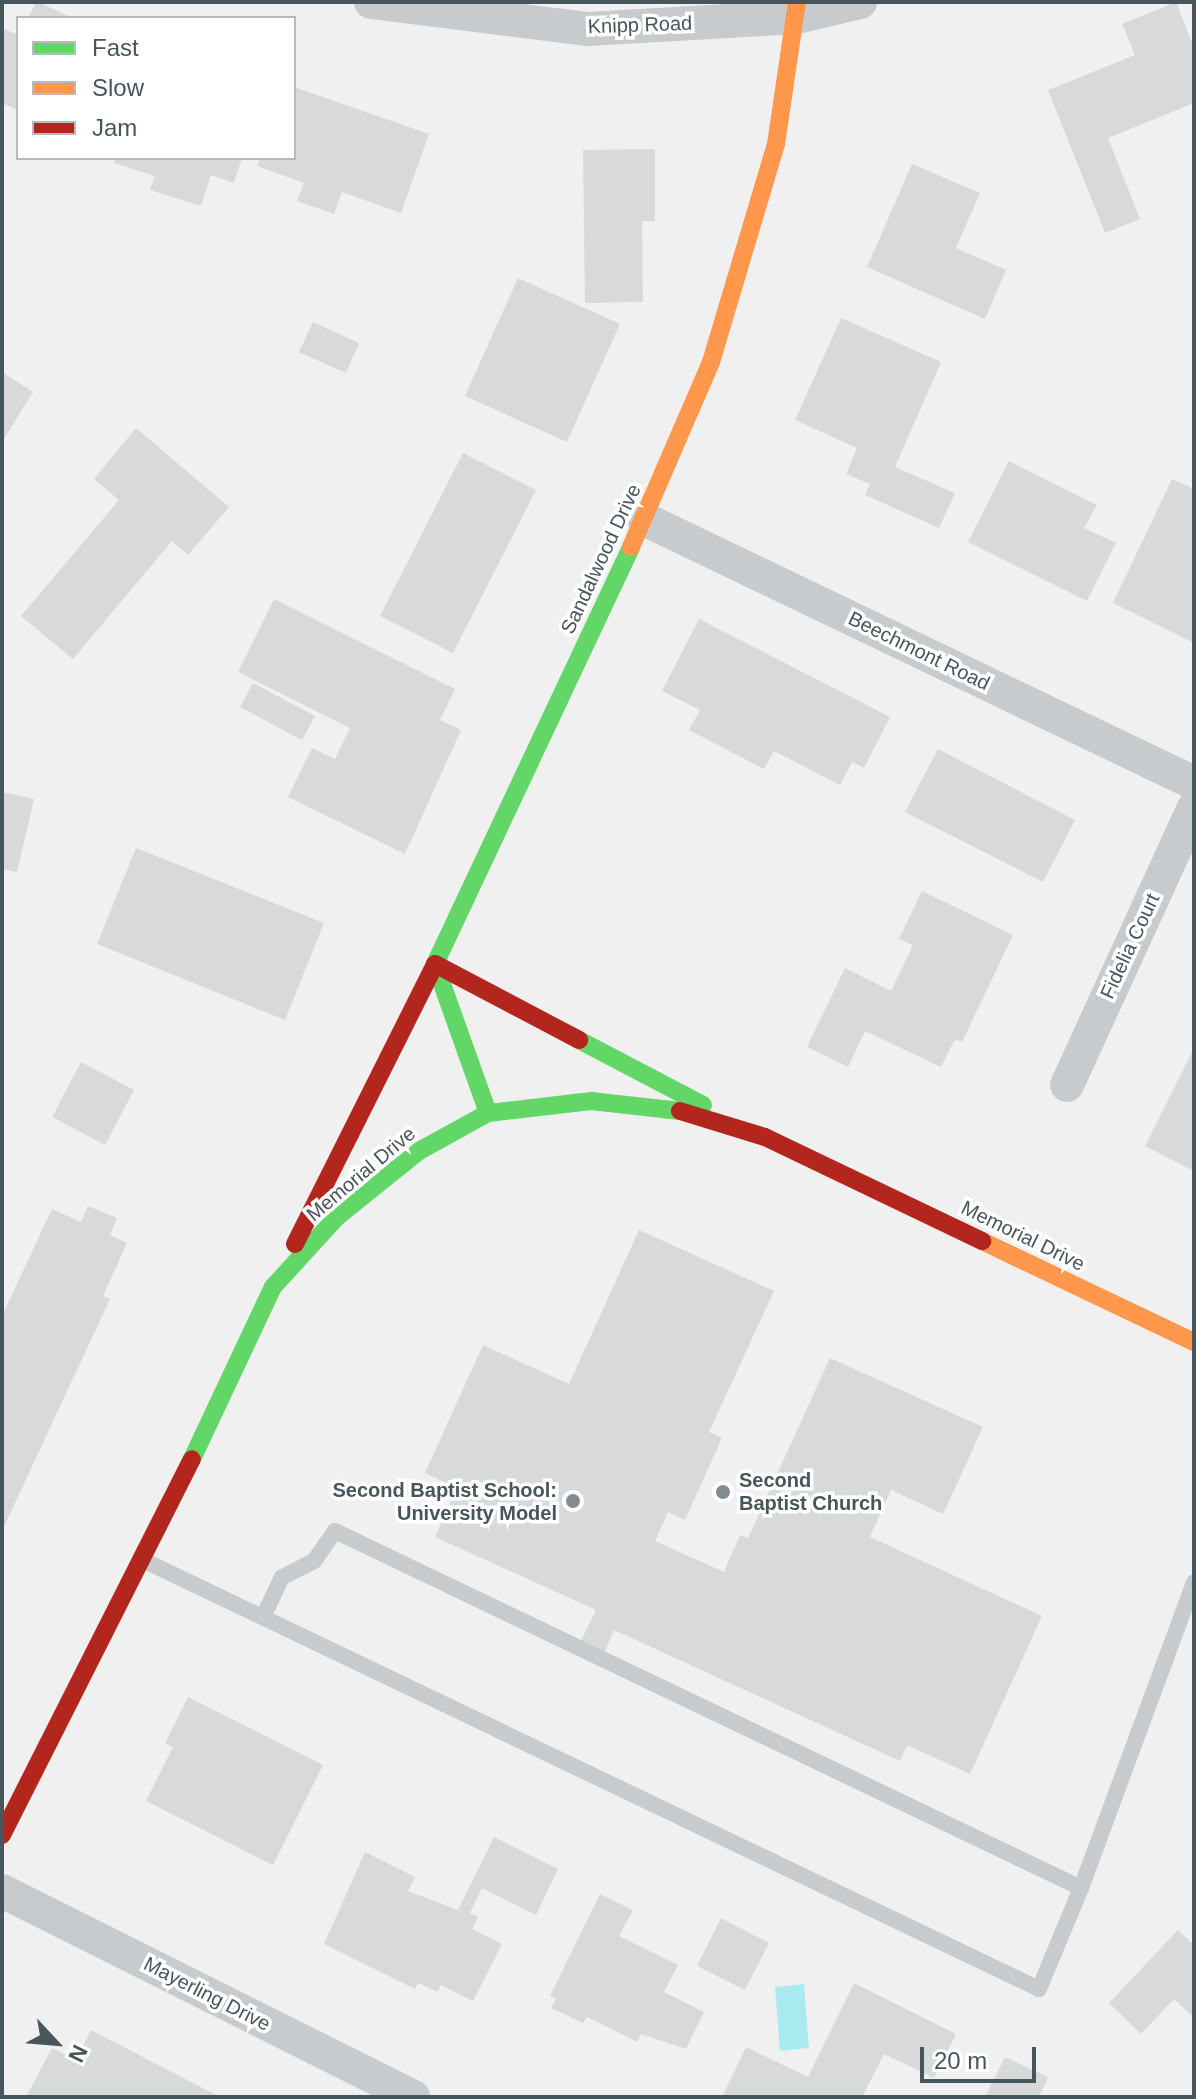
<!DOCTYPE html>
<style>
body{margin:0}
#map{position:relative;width:1196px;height:2099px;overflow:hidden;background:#f1f0f0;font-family:Helvetica,sans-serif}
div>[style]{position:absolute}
.water>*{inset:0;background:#a8eaef}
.building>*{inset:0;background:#d8d9d9}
.lane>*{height:16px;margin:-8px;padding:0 8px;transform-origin:8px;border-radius:8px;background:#c7cbcd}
.street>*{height:34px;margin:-17px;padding:0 17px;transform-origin:17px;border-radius:17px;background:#c7cbcd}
.fast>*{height:18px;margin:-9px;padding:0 9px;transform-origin:9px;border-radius:9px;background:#63d668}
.slow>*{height:18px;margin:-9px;padding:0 9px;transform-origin:9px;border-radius:9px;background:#ff974d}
.jam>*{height:18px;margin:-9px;padding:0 9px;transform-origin:9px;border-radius:9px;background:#b3261e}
.dots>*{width:22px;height:22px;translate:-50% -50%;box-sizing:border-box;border:4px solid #fff;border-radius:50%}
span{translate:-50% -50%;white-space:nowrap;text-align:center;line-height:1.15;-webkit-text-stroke:7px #fff;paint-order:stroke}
.street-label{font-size:20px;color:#47565d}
.poi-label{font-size:20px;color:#47565d;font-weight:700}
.left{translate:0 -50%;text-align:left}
.right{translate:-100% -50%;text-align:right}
.frame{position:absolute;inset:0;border:4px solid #47565d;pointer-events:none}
.legend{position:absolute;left:16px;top:16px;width:280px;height:144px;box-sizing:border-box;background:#fff;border:2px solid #b5bbbe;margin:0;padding:10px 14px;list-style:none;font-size:24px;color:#47565d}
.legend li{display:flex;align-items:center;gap:16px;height:40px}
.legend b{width:40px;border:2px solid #b5bbbe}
.north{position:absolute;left:16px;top:2003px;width:80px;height:80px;-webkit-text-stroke:6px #fff;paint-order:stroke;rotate:116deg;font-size:22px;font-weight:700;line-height:32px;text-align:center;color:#47565d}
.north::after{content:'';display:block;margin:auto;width:28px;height:36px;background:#47565d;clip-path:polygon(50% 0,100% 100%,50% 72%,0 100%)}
.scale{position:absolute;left:920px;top:2047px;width:116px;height:36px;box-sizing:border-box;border:4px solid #47565d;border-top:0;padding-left:10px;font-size:24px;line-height:28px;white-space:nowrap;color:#47565d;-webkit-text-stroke:6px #fff;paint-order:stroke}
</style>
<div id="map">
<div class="water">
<i style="clip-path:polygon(804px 1984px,809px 2048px,780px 2051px,775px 1987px)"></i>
</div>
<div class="building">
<i style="clip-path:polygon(36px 2px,38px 2px,73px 18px,28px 18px)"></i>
<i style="clip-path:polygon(1176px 2px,1194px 48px,1194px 103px,1108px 138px,1140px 219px,1105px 233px,1048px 90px,1135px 55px,1122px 24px)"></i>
<i style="clip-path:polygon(2px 28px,18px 35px,18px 110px,2px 103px)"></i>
<i style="clip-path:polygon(294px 87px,429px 134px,401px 213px,342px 192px,334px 214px,297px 201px,304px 183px,257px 166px,260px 158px,294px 158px)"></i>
<i style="clip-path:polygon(655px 149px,655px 221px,642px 221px,643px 302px,585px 303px,583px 150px)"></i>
<i style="clip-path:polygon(115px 158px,242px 158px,234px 183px,211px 175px,201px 206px,150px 190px,155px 176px,114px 163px)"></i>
<i style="clip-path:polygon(912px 164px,980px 193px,956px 248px,1006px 270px,985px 319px,867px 267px)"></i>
<i style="clip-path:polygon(518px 278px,620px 324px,567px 442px,465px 396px)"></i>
<i style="clip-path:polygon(841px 318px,941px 362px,895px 467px,955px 493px,939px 528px,865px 495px,870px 484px,846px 474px,857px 448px,795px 420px)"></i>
<i style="clip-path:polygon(313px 322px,359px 343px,346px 373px,299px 352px)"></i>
<i style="clip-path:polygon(2px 372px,33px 392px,2px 442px)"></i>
<i style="clip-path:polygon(136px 428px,229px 507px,188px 555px,172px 541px,73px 659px,21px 616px,119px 500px,94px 479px)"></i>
<i style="clip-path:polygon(463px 453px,536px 490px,453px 653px,380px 616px)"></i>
<i style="clip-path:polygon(1009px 461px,1097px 505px,1084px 528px,1116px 543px,1087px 601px,968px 542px)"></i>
<i style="clip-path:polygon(1172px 479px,1194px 489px,1194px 643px,1113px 603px)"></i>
<i style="clip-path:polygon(274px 599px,455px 689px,440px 720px,461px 730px,405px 854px,288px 797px,312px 748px,335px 759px,350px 728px,238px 672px)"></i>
<i style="clip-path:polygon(699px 619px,890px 717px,864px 768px,852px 762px,840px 785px,774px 751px,764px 769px,689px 730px,700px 710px,662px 691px)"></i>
<i style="clip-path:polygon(253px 683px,315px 716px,302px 740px,240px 707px)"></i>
<i style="clip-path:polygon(938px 749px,1075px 820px,1043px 882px,905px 812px)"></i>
<i style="clip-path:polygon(2px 792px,34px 799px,17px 872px,2px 869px)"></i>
<i style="clip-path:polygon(136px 848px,324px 923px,285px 1020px,97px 944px)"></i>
<i style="clip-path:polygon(922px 891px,1013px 935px,962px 1042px,955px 1039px,941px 1067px,865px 1031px,848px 1067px,807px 1047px,845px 968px,891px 991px,913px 945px,899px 939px)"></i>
<i style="clip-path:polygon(1194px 1048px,1194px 1171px,1145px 1146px)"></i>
<i style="clip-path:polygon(81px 1062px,134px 1090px,105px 1145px,52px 1117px)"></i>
<i style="clip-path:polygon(88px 1206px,117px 1218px,110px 1235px,127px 1243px,103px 1296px,110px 1299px,2px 1531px,2px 1316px,52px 1209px,81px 1222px)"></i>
<i style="clip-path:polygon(639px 1230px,774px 1291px,709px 1432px,722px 1438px,685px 1520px,668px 1512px,655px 1541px,724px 1572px,740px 1535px,748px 1538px,830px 1358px,983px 1427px,943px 1514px,891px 1490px,870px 1537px,1042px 1616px,970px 1774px,907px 1745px,900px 1761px,614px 1630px,604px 1654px,580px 1643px,596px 1610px,435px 1537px,457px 1488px,425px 1473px,483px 1345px,569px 1384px)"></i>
<i style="clip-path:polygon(188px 1697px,323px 1765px,273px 1865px,146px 1801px,173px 1747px,165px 1743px)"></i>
<i style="clip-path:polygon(494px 1837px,558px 1869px,536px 1915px,482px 1888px,470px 1913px,478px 1917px,472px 1929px,502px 1944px,473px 2001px,441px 1985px,438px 1992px,418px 1983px,415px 1989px,324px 1944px,365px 1852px,415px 1877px,408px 1891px,458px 1910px)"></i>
<i style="clip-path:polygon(600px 1894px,633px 1910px,619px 1936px,678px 1965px,664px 1992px,704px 2012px,686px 2049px,641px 2034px,637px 2042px,587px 2017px,583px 2023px,551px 2008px,556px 1999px,550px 1996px)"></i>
<i style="clip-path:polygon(721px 1918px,769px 1943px,745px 1990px,697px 1966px)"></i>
<i style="clip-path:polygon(1178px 1930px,1194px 1945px,1194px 2018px,1174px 1999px,1141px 2034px,1109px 2003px)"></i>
<i style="clip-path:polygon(854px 1983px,956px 2034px,934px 2078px,884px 2054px,862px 2097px,722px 2097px,746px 2047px,808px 2077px)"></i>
<i style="clip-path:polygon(91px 2030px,220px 2097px,26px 2097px,52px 2048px,76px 2060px)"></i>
<i style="clip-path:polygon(1005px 2057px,1048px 2077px,1039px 2097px,985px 2097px)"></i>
</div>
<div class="lane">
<i style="left:145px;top:1561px;width:991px;rotate:25.58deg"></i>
<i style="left:1039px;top:1989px;width:109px;rotate:-67.4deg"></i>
<i style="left:1081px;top:1888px;width:827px;rotate:-154.43deg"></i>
<i style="left:335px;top:1531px;width:37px;rotate:125deg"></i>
<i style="left:314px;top:1561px;width:36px;rotate:153deg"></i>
<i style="left:282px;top:1577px;width:44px;rotate:115.4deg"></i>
<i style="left:1081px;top:1888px;width:326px;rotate:-69.7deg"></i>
</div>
<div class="street">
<i style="left:371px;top:2px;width:219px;rotate:7.1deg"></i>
<i style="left:588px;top:29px;width:209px;rotate:-3.3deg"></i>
<i style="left:797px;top:17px;width:65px;rotate:-13.4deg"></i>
<i style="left:644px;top:519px;width:610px;rotate:25.64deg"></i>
<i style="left:1067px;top:1085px;width:305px;rotate:-65.4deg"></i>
<i style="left:2px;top:1891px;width:460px;rotate:26.6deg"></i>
</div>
<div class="fast">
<i style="left:579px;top:1040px;width:140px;rotate:27.7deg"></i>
<i style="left:488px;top:1113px;width:158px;rotate:-109.6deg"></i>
<i style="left:435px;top:964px;width:461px;rotate:-64.8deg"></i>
<i style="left:192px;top:1459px;width:190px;rotate:-64.8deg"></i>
<i style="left:273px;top:1287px;width:95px;rotate:-47.6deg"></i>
<i style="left:337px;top:1217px;width:105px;rotate:-38.8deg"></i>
<i style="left:419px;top:1151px;width:79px;rotate:-28.8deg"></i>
<i style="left:488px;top:1113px;width:104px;rotate:-6.6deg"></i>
<i style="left:591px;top:1101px;width:90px;rotate:6.4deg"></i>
</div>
<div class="slow">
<i style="left:631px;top:547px;width:202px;rotate:-66.6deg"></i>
<i style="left:711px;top:362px;width:227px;rotate:-73.4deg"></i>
<i style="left:776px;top:144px;width:144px;rotate:-81.6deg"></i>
<i style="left:982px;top:1241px;width:235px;rotate:25.5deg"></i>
</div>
<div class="jam">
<i style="left:680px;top:1111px;width:89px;rotate:17deg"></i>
<i style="left:765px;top:1137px;width:241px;rotate:25.6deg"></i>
<i style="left:295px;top:1244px;width:313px;rotate:-63.4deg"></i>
<i style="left:435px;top:964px;width:163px;rotate:27.8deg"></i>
<i style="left:2px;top:1835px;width:421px;rotate:-63.2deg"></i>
</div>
<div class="dots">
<i style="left:723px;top:1492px;background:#828c90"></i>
<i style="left:573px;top:1501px;background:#828c90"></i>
</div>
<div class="street-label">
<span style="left:640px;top:25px;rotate:-2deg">Knipp Road</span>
<span style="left:601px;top:559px;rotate:-65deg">Sandalwood Drive</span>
<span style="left:919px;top:651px;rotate:26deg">Beechmont Road</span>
<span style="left:1130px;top:946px;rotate:-65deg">Fidelia Court</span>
<span style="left:361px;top:1174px;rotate:-40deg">Memorial Drive</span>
<span style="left:1023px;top:1236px;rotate:26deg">Memorial Drive</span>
<span style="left:207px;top:1994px;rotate:27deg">Mayerling Drive</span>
</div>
<div class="poi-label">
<span class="left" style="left:739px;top:1492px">Second<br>Baptist Church</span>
<span class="right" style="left:557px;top:1502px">Second Baptist School:<br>University Model</span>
</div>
<div class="frame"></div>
<ul class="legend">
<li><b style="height:10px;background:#63d668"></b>Fast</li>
<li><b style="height:10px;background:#ff974d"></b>Slow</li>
<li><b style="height:10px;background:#b3261e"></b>Jam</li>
</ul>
<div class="north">N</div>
<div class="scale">20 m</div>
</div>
